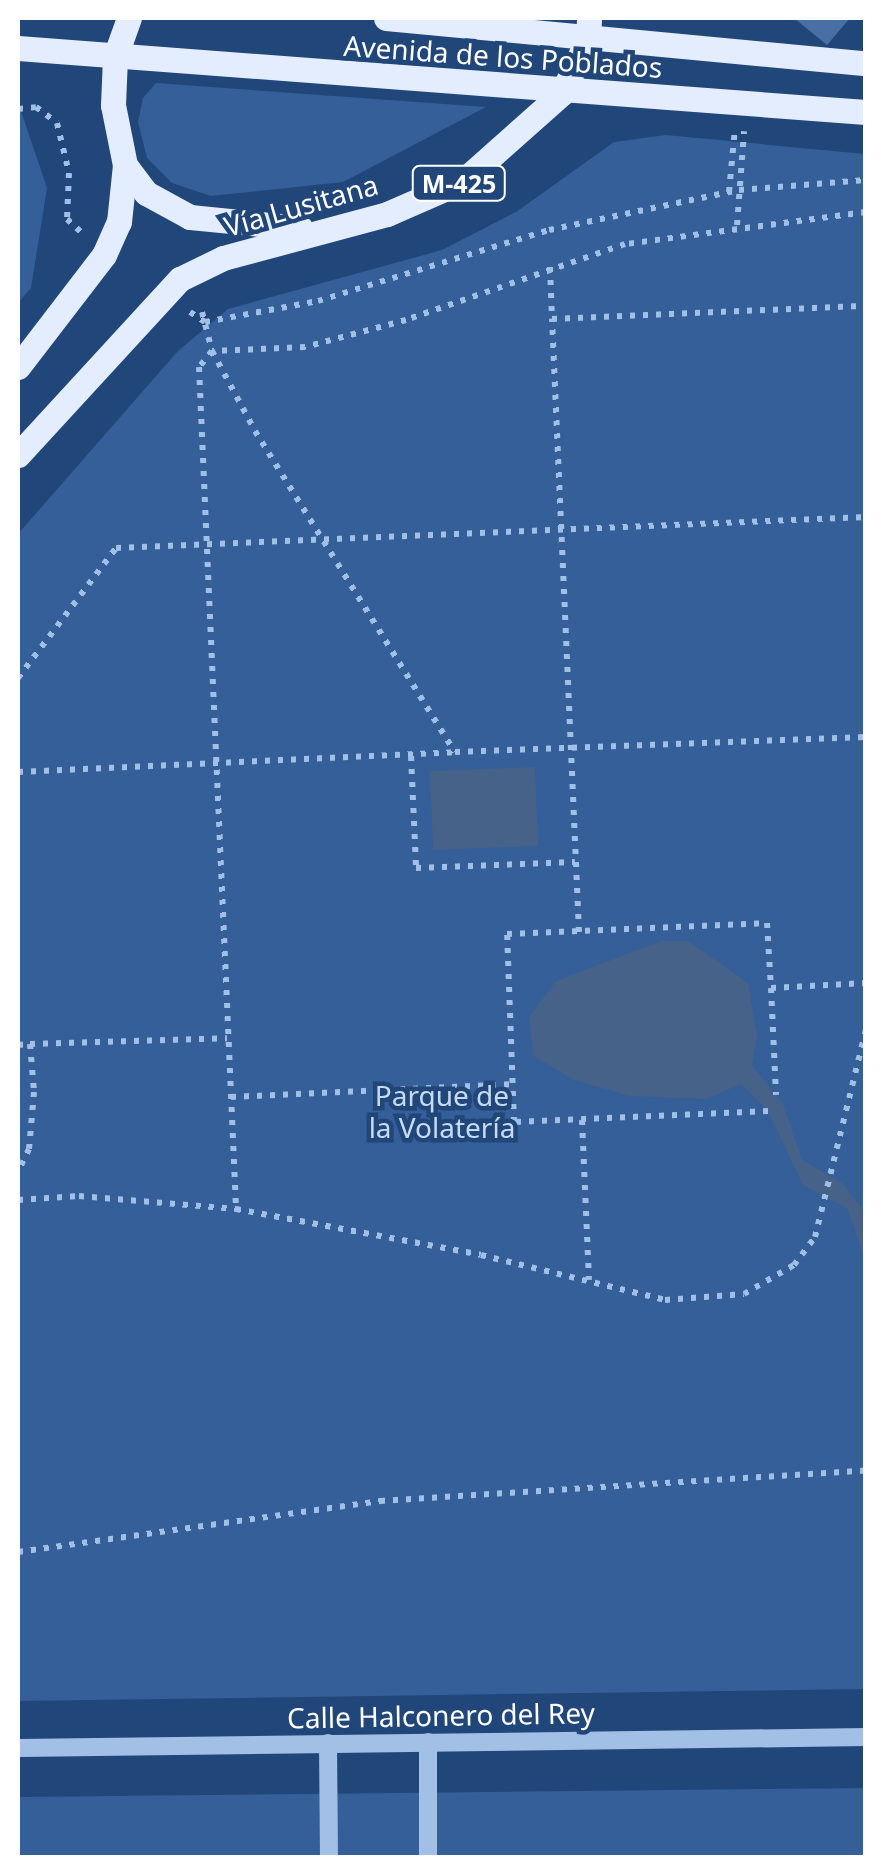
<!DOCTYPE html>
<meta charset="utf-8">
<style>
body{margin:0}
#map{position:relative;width:883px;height:1875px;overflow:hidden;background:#21467a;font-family:"Noto Sans",sans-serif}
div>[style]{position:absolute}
.green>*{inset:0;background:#345f98}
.water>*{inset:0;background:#466289}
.building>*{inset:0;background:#4970a4}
.path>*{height:6px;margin-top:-3px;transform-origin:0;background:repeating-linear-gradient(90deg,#a2bfe6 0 5px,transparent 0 13px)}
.minor>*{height:18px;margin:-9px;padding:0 9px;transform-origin:9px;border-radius:9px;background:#a2bfe6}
.major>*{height:25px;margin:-12.5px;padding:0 12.5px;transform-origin:12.5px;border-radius:12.5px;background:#e3edfd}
span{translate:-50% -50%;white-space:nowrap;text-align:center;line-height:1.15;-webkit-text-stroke:9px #21467a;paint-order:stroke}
.shield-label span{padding:2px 8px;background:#21467a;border:2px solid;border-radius:8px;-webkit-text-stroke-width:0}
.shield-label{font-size:25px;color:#fff;font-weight:700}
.street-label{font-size:28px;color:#fff}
.park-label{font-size:28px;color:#c6daf4}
.frame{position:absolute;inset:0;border:20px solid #fff;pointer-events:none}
</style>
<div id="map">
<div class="green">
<i style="clip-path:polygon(156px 83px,486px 107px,343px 182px,211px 196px,172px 183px,147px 158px,138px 122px,143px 98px)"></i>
<i style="clip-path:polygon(18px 102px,47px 188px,31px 288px,18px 303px)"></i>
<i style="clip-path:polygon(666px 135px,865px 154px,865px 1689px,18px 1701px,18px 534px,178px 351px,228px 309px,442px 250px,516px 212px,614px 142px)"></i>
<i style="clip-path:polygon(865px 1788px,865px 1857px,18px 1857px,18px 1797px)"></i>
</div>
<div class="water">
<i style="clip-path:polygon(535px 767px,538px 846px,433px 850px,430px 771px)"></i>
<i style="clip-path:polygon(661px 941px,688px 941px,748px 983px,757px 1036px,752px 1065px,783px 1104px,802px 1160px,842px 1183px,862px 1208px,865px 1258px,847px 1208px,803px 1185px,768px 1111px,741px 1084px,706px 1099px,630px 1096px,574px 1080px,534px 1056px,529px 1017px,556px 981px)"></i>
</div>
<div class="building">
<i style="clip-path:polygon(794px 18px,850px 18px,827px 45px)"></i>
</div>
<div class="path">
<i style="left:18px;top:109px;width:18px;rotate:-6deg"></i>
<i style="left:36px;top:107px;width:26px;rotate:37deg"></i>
<i style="left:57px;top:123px;width:51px;rotate:76.5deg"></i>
<i style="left:69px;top:173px;width:46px;rotate:92.5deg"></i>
<i style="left:67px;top:219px;width:22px;rotate:43deg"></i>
<i style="left:729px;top:192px;width:64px;rotate:-84.6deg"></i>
<i style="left:866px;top:212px;width:243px;rotate:172.4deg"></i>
<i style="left:625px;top:244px;width:232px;rotate:160.9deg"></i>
<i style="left:406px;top:320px;width:105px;rotate:165deg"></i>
<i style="left:305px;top:347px;width:93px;rotate:177.5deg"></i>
<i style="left:212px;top:351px;width:21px;rotate:129deg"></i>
<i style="left:199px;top:367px;width:843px;rotate:87.48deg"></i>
<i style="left:236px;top:1209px;width:249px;rotate:10.6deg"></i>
<i style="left:481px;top:1255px;width:189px;rotate:13.7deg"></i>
<i style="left:665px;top:1300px;width:79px;rotate:-4.3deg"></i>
<i style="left:744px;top:1294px;width:58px;rotate:-30.1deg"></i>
<i style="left:794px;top:1265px;width:35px;rotate:-53deg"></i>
<i style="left:815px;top:1237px;width:213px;rotate:-76.2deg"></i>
<i style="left:737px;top:225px;width:94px;rotate:-85.7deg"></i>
<i style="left:550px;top:267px;width:52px;rotate:87.8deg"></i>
<i style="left:190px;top:312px;width:18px;rotate:34deg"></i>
<i style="left:205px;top:322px;width:115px;rotate:-10.5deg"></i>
<i style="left:318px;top:301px;width:242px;rotate:-17.1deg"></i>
<i style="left:549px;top:230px;width:194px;rotate:-11.9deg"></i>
<i style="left:739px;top:190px;width:127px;rotate:-4.5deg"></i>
<i style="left:202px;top:312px;width:40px;rotate:75.6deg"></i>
<i style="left:212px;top:351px;width:91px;rotate:61.7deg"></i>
<i style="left:255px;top:431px;width:378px;rotate:58.1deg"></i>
<i style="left:455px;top:752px;width:411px;rotate:-2.1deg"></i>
<i style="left:18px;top:678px;width:163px;rotate:-53deg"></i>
<i style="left:116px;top:548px;width:751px;rotate:-2.37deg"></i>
<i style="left:411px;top:756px;width:112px;rotate:87.4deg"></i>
<i style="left:416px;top:868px;width:159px;rotate:-2.2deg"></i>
<i style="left:18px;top:772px;width:437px;rotate:-2.6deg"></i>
<i style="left:579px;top:932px;width:614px;rotate:-92.52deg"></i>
<i style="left:552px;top:319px;width:314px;rotate:-2.4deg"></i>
<i style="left:771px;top:988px;width:107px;rotate:87.3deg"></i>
<i style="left:30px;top:1044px;width:197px;rotate:-1.7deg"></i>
<i style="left:18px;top:1045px;width:12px;rotate:-5deg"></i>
<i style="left:30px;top:1044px;width:48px;rotate:85.2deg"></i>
<i style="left:34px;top:1092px;width:57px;rotate:95deg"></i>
<i style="left:29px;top:1149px;width:25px;rotate:116deg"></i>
<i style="left:231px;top:1097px;width:281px;rotate:-2.6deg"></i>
<i style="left:768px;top:1111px;width:254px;rotate:177.5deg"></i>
<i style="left:514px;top:1122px;width:188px;rotate:-92.1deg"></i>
<i style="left:507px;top:934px;width:260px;rotate:-2.4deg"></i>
<i style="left:767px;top:923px;width:65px;rotate:86.5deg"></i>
<i style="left:771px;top:988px;width:95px;rotate:-3deg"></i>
<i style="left:582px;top:1120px;width:160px;rotate:87.5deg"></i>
<i style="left:18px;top:1200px;width:61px;rotate:-3.8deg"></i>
<i style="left:79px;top:1196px;width:158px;rotate:4.7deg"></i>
<i style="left:18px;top:1552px;width:366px;rotate:-8deg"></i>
<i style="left:380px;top:1501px;width:487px;rotate:-3.6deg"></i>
</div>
<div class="minor">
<i style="left:428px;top:1742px;width:116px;rotate:90deg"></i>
<i style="left:328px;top:1743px;width:115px;rotate:89.5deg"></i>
<i style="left:18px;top:1748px;width:848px;rotate:-0.74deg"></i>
</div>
<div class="major">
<i style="left:386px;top:18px;width:482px;rotate:5.4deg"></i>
<i style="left:18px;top:48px;width:850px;rotate:4.32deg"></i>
<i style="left:125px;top:165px;width:35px;rotate:53deg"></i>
<i style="left:146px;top:193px;width:50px;rotate:28.6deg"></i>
<i style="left:190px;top:217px;width:111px;rotate:5.7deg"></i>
<i style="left:18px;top:367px;width:141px;rotate:-52.5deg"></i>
<i style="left:104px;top:255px;width:36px;rotate:-66deg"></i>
<i style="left:119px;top:222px;width:57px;rotate:-84deg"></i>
<i style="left:125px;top:165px;width:61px;rotate:-101.3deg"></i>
<i style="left:113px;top:105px;width:48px;rotate:-87.6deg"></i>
<i style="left:115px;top:57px;width:41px;rotate:-70.3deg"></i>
<i style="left:18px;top:455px;width:239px;rotate:-47.4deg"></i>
<i style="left:180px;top:279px;width:48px;rotate:-26deg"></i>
<i style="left:223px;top:258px;width:170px;rotate:-15deg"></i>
<i style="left:387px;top:214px;width:83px;rotate:-23.5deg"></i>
<i style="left:463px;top:181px;width:132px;rotate:-41.6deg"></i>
<i style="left:562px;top:93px;width:60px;rotate:-64.3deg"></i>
<i style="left:588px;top:39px;width:21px;rotate:-87deg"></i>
</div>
<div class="shield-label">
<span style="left:459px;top:183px">M-425</span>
</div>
<div class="street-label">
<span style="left:503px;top:56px;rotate:4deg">Avenida de los Poblados</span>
<span style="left:301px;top:205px;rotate:-16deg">Vía Lusitana</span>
<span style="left:441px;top:1715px;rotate:-1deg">Calle Halconero del Rey</span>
</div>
<div class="park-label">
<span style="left:442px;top:1111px">Parque de<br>la Volatería</span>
</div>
<div class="frame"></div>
</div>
